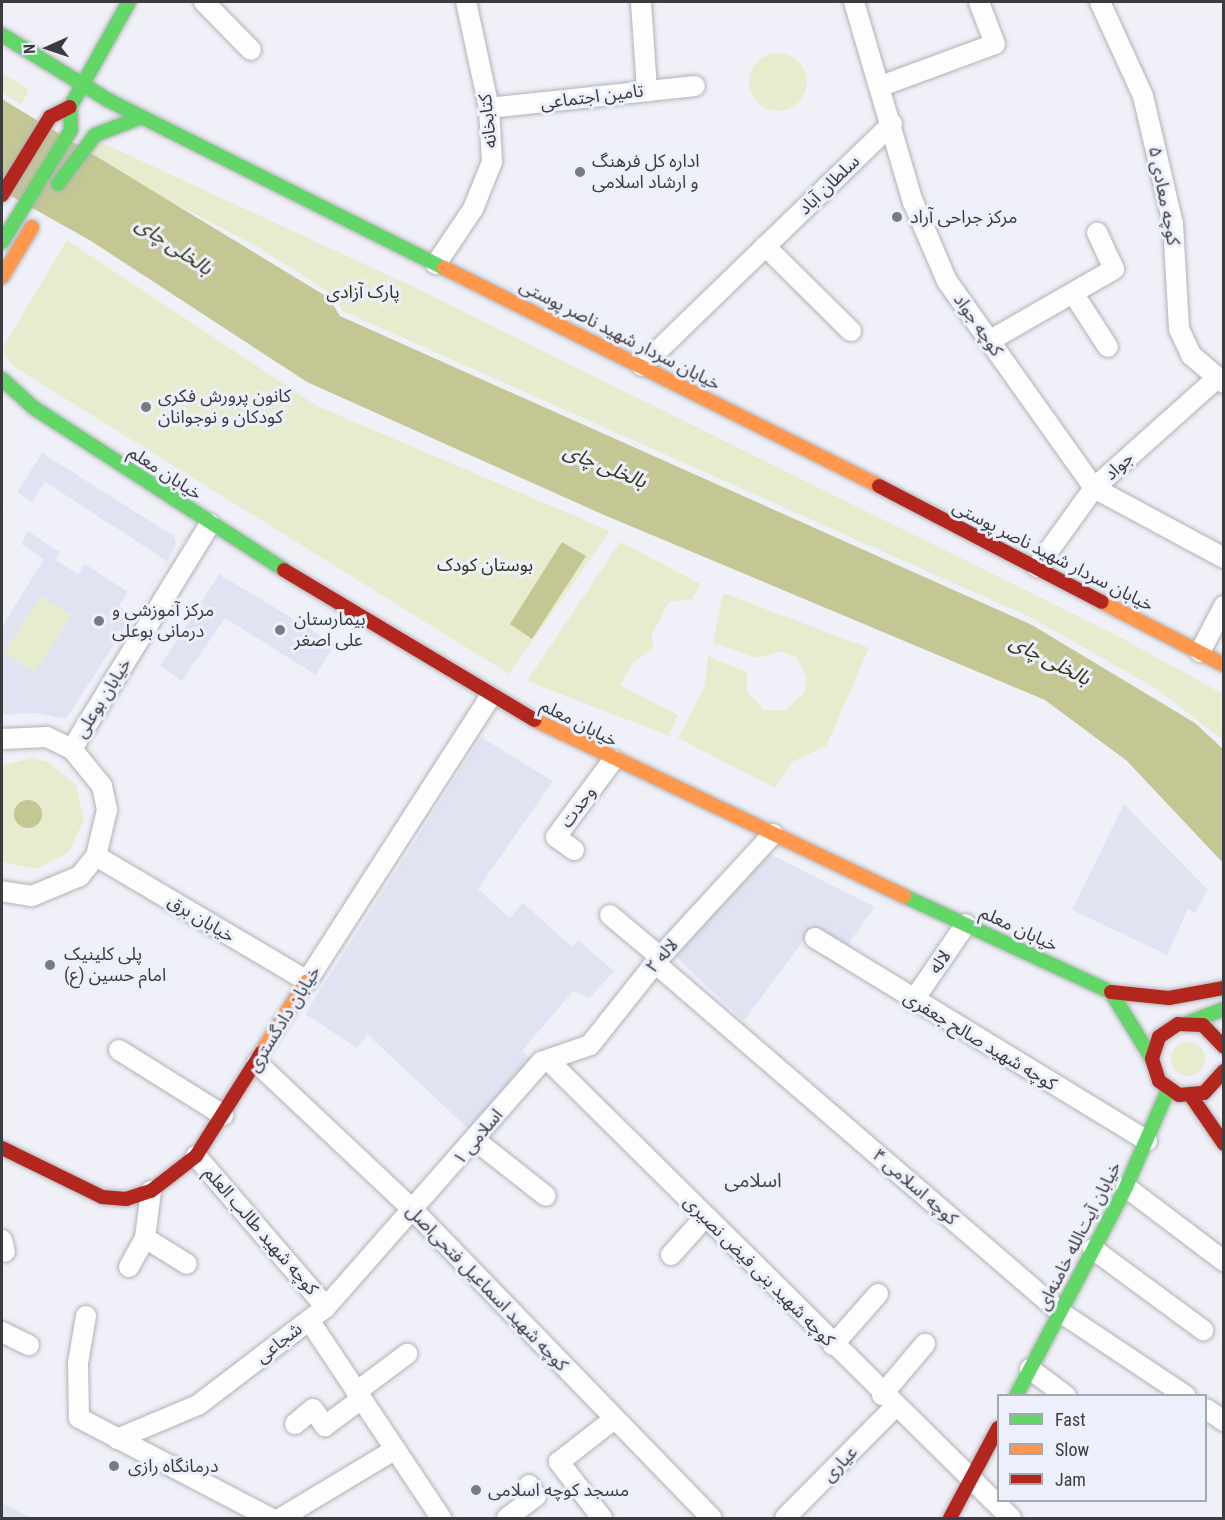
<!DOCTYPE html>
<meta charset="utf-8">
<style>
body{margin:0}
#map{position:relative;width:1225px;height:1520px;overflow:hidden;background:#f0f1f8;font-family:"Roboto Condensed","Noto Sans Arabic",sans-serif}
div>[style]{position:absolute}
.built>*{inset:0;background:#e0e4f2}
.green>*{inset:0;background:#e8ecce}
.round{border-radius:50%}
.water>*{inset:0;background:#c4c794}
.roads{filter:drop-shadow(0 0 2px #b1b2b7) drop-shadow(0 0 2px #b1b2b7)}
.street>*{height:20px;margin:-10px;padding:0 10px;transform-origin:10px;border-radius:10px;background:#fdfdfe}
.fast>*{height:14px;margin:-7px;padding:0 7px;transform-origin:7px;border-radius:7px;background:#63d668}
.slow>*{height:14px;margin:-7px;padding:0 7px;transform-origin:7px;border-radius:7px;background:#ff974d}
.jam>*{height:14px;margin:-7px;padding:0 7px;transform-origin:7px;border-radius:7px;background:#b3261e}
.dots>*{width:16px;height:16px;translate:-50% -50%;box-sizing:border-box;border:3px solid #eceffc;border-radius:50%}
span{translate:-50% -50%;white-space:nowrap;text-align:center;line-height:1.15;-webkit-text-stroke:6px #eceffc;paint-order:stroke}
.street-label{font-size:18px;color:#3a3c40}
.poi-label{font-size:18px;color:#3a3c40}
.left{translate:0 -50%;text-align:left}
.park-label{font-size:18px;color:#313211}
.water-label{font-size:20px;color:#333514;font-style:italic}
.neighbourhood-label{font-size:20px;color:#454751}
.frame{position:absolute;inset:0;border:3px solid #3a3c40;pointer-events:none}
.legend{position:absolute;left:997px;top:1394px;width:210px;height:108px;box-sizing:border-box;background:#eceffc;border:2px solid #a5a7b1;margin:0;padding:8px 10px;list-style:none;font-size:18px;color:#3a3c40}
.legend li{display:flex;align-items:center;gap:12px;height:30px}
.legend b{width:30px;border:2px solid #a5a7b1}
.north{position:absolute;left:18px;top:18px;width:60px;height:60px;-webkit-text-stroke:4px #eceffc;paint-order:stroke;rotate:267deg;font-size:16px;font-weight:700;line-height:24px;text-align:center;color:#3a3c40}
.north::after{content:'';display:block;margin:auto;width:21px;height:27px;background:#3a3c40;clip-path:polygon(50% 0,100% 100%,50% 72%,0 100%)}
</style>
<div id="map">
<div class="built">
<i style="clip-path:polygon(42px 453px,174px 536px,176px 544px,168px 561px,66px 719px,36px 713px,2px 715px,2px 627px,44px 559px,21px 544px,28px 531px,60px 552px,56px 560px,78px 574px,85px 564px,128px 592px,119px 606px,133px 615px,167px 561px,45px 482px,32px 502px,17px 492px,2px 517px,2px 516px)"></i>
<i style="clip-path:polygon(219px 574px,335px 644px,316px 675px,225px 618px,182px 681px,160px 666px)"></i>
<i style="clip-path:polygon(481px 737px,553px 781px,478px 889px,510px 918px,523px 903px,572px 947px,578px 940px,614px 971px,590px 998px,573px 991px,522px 1051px,537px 1065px,473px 1133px,368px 1035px,357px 1048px,305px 1014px)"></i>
<i style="clip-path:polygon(1124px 804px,1208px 890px,1195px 913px,1188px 909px,1167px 955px,1072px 910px)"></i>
<i style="clip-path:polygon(764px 851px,875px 907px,846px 947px,812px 929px,744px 1021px,676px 957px)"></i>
<i style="clip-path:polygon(2px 1503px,32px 1518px,2px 1518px)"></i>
</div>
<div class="green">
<i class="round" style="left:749px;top:53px;width:58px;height:58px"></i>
<i style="clip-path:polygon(2px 73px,29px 90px,21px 105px,2px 92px)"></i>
<i style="clip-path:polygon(92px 138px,414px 287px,1118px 636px,1223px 694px,1223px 740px,1155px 688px,1032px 618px,343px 311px,333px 295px,258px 247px,82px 155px)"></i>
<i style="clip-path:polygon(67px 240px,317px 406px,610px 531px,509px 674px,11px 365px,2px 349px)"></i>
<i style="clip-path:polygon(620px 542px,701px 584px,692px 599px,669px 602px,652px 634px,653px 648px,633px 663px,620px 685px,678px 715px,669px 736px,527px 681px)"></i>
<i style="clip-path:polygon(723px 593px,869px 648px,826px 746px,792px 762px,775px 788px,678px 738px,705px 685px,708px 656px,747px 672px,747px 691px,764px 710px,786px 710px,804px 693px,807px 680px,797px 658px,781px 651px,757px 658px,713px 643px)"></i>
<i style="clip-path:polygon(41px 596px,71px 616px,35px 672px,4px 652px)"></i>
<i style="clip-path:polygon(31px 758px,48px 762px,76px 785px,84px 820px,68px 853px,36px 869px,2px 862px,2px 766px)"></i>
<i class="round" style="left:1171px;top:1042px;width:34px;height:34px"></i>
</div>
<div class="water">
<i style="clip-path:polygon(2px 99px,329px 298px,340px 316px,1032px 625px,1195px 723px,1223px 749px,1223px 863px,1127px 761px,1045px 700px,604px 515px,307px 382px,91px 241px,2px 191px)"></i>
<i style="clip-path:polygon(562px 542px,586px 556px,532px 639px,510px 624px)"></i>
<i class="round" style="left:14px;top:800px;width:28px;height:28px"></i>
</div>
<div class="roads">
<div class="street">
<i style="left:204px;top:2px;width:67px;rotate:45.6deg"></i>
<i style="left:641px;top:2px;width:88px;rotate:86.1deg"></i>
<i style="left:854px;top:2px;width:209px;rotate:73.6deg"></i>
<i style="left:913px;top:202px;width:86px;rotate:66.7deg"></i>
<i style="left:947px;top:281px;width:254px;rotate:54.6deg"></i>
<i style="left:1094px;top:488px;width:148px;rotate:28.3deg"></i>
<i style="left:1100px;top:2px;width:103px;rotate:65.4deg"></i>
<i style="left:1143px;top:96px;width:131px;rotate:76.8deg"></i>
<i style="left:1173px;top:224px;width:105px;rotate:86.7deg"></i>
<i style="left:1179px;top:329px;width:29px;rotate:65deg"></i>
<i style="left:1191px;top:355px;width:43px;rotate:40.3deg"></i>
<i style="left:881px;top:86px;width:121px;rotate:-20.2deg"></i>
<i style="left:995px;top:44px;width:45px;rotate:-110.9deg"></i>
<i style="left:489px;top:108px;width:207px;rotate:-6.1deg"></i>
<i style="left:765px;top:246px;width:121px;rotate:44.7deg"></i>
<i style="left:436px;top:264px;width:66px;rotate:-56.1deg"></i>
<i style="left:473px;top:209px;width:51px;rotate:-68deg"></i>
<i style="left:492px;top:162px;width:54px;rotate:-93.2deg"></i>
<i style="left:489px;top:108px;width:108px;rotate:-102.2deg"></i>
<i style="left:1073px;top:293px;width:64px;rotate:57.1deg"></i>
<i style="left:989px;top:341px;width:144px;rotate:-29.9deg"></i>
<i style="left:1114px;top:269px;width:40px;rotate:-115deg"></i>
<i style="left:642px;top:366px;width:348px;rotate:-44.1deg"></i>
<i style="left:1037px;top:567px;width:97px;rotate:-54.2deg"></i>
<i style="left:1094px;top:488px;width:164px;rotate:-41.8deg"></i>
<i style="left:1200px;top:652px;width:52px;rotate:-62.4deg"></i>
<i style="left:2px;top:739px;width:45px;rotate:-2.5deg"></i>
<i style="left:47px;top:737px;width:28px;rotate:26deg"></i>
<i style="left:72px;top:749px;width:48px;rotate:51deg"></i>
<i style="left:102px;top:786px;width:25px;rotate:78deg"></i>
<i style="left:107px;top:810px;width:47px;rotate:103.4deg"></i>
<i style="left:96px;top:856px;width:26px;rotate:129deg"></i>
<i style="left:80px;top:876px;width:52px;rotate:157.4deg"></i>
<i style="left:32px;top:896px;width:30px;rotate:-171deg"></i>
<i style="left:72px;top:749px;width:264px;rotate:-58.5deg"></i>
<i style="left:574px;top:850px;width:22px;rotate:-144deg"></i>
<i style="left:556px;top:837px;width:96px;rotate:-53.5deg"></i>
<i style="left:96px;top:856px;width:245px;rotate:30.6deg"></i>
<i style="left:307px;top:981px;width:338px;rotate:-57.2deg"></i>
<i style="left:610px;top:915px;width:65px;rotate:40deg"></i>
<i style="left:815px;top:938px;width:389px;rotate:31.4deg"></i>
<i style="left:655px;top:963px;width:535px;rotate:40.75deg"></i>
<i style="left:1060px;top:1312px;width:151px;rotate:33.7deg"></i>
<i style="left:913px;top:1001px;width:93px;rotate:-55.5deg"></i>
<i style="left:119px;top:1050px;width:123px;rotate:32deg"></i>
<i style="left:548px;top:1060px;width:651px;rotate:44.69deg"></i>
<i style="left:257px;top:1063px;width:217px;rotate:43.3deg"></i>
<i style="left:415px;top:1212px;width:426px;rotate:45.9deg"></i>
<i style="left:475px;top:1140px;width:90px;rotate:38.3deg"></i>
<i style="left:196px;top:1156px;width:199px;rotate:49.3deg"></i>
<i style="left:1126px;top:1187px;width:123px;rotate:37.1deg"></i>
<i style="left:151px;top:1191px;width:47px;rotate:97.3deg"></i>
<i style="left:145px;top:1238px;width:49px;rotate:31.8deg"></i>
<i style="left:2px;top:1240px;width:12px;rotate:76deg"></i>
<i style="left:1093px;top:1249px;width:137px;rotate:36.4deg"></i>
<i style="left:671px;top:1255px;width:51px;rotate:-48.2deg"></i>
<i style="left:129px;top:1267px;width:33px;rotate:-61deg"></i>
<i style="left:86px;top:1316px;width:48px;rotate:99.7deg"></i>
<i style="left:78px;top:1363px;width:55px;rotate:89deg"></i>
<i style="left:79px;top:1418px;width:216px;rotate:27.6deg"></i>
<i style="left:309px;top:1320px;width:238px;rotate:56.3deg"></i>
<i style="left:2px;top:1332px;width:30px;rotate:26deg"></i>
<i style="left:833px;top:1345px;width:68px;rotate:-48.6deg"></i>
<i style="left:1030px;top:1369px;width:45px;rotate:36.9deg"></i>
<i style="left:356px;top:1392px;width:64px;rotate:-36.7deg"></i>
<i style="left:882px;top:1395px;width:67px;rotate:-49.9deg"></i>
<i style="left:1206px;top:1409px;width:22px;rotate:34deg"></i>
<i style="left:295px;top:1424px;width:23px;rotate:-40deg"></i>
<i style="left:313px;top:1409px;width:21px;rotate:55deg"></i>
<i style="left:325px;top:1426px;width:44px;rotate:-36.6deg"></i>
<i style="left:117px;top:1439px;width:88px;rotate:-22.8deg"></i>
<i style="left:198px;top:1405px;width:161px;rotate:-37.4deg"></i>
<i style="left:326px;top:1307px;width:326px;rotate:-48.7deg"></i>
<i style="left:541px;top:1062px;width:52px;rotate:-19.1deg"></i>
<i style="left:590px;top:1045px;width:112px;rotate:-51.5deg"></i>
<i style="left:660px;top:957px;width:167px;rotate:-47.4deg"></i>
<i style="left:281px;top:1518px;width:132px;rotate:-31deg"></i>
<i style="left:507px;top:1518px;width:36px;rotate:-37deg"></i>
<i style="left:536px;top:1496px;width:13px;rotate:-122deg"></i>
<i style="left:602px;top:1518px;width:71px;rotate:-127.5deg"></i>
<i style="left:559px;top:1462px;width:68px;rotate:-37.9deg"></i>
<i style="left:785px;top:1518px;width:155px;rotate:-45.3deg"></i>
</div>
<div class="fast">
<i style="left:2px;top:35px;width:124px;rotate:31.5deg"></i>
<i style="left:108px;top:100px;width:376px;rotate:26.6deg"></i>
<i style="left:58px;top:184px;width:61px;rotate:-52.9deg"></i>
<i style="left:95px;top:135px;width:50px;rotate:-21deg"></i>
<i style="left:2px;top:242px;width:132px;rotate:-58.4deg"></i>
<i style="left:71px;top:130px;width:23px;rotate:-92deg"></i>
<i style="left:70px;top:107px;width:120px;rotate:-60.7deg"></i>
<i style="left:2px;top:379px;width:43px;rotate:42.2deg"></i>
<i style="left:34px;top:408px;width:298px;rotate:32.9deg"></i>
<i style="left:904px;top:896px;width:228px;rotate:24.9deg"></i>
<i style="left:1111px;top:992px;width:79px;rotate:58.5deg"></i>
<i style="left:1190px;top:1022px;width:36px;rotate:-21deg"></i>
<i style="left:1016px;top:1396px;width:236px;rotate:-62.2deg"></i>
<i style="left:1126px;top:1187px;width:106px;rotate:-66.6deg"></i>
</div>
<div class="slow">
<i style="left:444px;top:268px;width:487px;rotate:26.6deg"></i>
<i style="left:2px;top:277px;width:58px;rotate:-59deg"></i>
<i style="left:1102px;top:602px;width:137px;rotate:27.3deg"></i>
<i style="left:535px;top:720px;width:409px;rotate:25.5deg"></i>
<i style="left:261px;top:1053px;width:85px;rotate:-57.4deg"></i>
</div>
<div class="jam">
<i style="left:2px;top:195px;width:92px;rotate:-58.4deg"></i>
<i style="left:50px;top:117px;width:22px;rotate:-27deg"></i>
<i style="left:879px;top:486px;width:251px;rotate:27.5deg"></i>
<i style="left:284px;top:570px;width:292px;rotate:30.9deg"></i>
<i style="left:1111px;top:992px;width:58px;rotate:5.9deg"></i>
<i style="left:1169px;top:998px;width:56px;rotate:-10.3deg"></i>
<i style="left:1224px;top:1047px;width:30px;rotate:-134deg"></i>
<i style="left:1203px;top:1025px;width:25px;rotate:-178deg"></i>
<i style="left:1178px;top:1024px;width:23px;rotate:146deg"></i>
<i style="left:1159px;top:1037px;width:23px;rotate:108deg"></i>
<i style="left:1152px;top:1059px;width:23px;rotate:72deg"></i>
<i style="left:1159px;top:1081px;width:24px;rotate:35deg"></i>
<i style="left:1179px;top:1095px;width:25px;rotate:-5deg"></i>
<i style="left:1204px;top:1093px;width:30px;rotate:-48deg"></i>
<i style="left:1191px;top:1096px;width:58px;rotate:55.5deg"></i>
<i style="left:2px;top:1148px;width:111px;rotate:26.1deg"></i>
<i style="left:102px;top:1197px;width:24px;rotate:5deg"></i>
<i style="left:126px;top:1199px;width:26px;rotate:-18deg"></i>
<i style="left:151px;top:1191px;width:57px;rotate:-37.9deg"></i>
<i style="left:196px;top:1156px;width:122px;rotate:-57.7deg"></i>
<i style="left:950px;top:1518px;width:102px;rotate:-61.9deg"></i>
</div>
</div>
<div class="dots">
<i style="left:580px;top:172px;background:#7a7b80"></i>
<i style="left:897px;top:217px;background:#7a7b80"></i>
<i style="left:146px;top:407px;background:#7a7b80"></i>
<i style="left:99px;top:621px;background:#7a7b80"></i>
<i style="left:280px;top:630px;background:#7a7b80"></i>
<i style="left:50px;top:965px;background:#7a7b80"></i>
<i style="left:114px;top:1466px;background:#7a7b80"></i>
<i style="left:476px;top:1490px;background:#7a7b80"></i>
</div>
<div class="street-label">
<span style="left:592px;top:97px;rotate:-7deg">تامین اجتماعی</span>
<span style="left:488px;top:121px;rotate:-96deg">کتابخانه</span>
<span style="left:829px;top:185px;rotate:-44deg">سلطان آباد</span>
<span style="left:1164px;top:196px;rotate:79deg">کوچه معادی ۵</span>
<span style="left:978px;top:325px;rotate:55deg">کوچه جواد</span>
<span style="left:620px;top:335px;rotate:27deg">خیابان سردار شهید ناصر پوستی</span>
<span style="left:1119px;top:466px;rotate:-42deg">جواد</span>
<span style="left:165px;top:473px;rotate:33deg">خیابان معلم</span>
<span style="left:1053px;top:556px;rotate:27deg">خیابان سردار شهید ناصر پوستی</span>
<span style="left:103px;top:698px;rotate:-58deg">خیابان بوعلی</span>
<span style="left:579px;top:723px;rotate:27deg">خیابان معلم</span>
<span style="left:578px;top:807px;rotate:-54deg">وحدت</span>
<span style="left:201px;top:919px;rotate:31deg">خیابان برق</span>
<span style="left:1019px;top:929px;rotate:25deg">خیابان معلم</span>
<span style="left:662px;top:956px;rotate:-49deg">لاله ۲</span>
<span style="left:940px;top:962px;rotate:-56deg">لاله</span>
<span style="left:284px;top:1019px;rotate:-58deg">خیابان دادگستری</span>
<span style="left:980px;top:1041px;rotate:31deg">کوچه شهید صالح جعفری</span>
<span style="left:478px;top:1137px;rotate:-50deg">اسلامی ۱</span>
<span style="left:915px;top:1187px;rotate:41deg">کوچه اسلامی ۴</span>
<span style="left:261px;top:1231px;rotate:49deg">کوچه شهید طالب العلم</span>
<span style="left:1079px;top:1236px;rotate:-63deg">خیابان آیت‌الله خامنه‌ای</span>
<span style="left:759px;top:1271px;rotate:45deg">کوچه شهید بنی فیض نصیری</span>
<span style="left:487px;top:1288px;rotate:46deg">کوچه شهید اسماعیل فتحی‌اصل</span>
<span style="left:279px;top:1343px;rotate:-38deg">شجاعی</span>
<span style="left:840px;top:1464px;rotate:-46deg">عیاری</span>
</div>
<div class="poi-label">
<span class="left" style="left:592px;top:172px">اداره کل فرهنگ<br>و ارشاد اسلامی</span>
<span class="left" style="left:910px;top:217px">مرکز جراحی آراد</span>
<span class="left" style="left:158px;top:407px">کانون پرورش فکری<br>کودکان و نوجوانان</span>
<span class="left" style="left:112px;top:621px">مرکز آموزشی و<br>درمانی بوعلی</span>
<span class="left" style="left:294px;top:630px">بیمارستان<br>علی اصغر</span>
<span class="left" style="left:64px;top:965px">پلی کلینیک<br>امام حسین (ع)</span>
<span class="left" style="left:128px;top:1466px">درمانگاه رازی</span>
<span class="left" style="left:488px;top:1490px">مسجد کوچه اسلامی</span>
</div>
<div class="park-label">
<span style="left:363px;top:292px">پارک آزادی</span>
<span style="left:485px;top:565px">بوستان کودک</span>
</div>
<div class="water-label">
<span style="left:174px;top:246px;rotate:34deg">بالخلی چای</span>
<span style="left:605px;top:466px;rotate:22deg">بالخلی چای</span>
<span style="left:1050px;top:660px;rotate:27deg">بالخلی چای</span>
</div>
<div class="neighbourhood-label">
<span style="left:753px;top:1180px">اسلامی</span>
</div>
<div class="frame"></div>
<ul class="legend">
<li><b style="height:8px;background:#63d668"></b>Fast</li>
<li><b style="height:8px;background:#ff974d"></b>Slow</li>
<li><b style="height:8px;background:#b3261e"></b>Jam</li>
</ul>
<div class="north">N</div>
</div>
